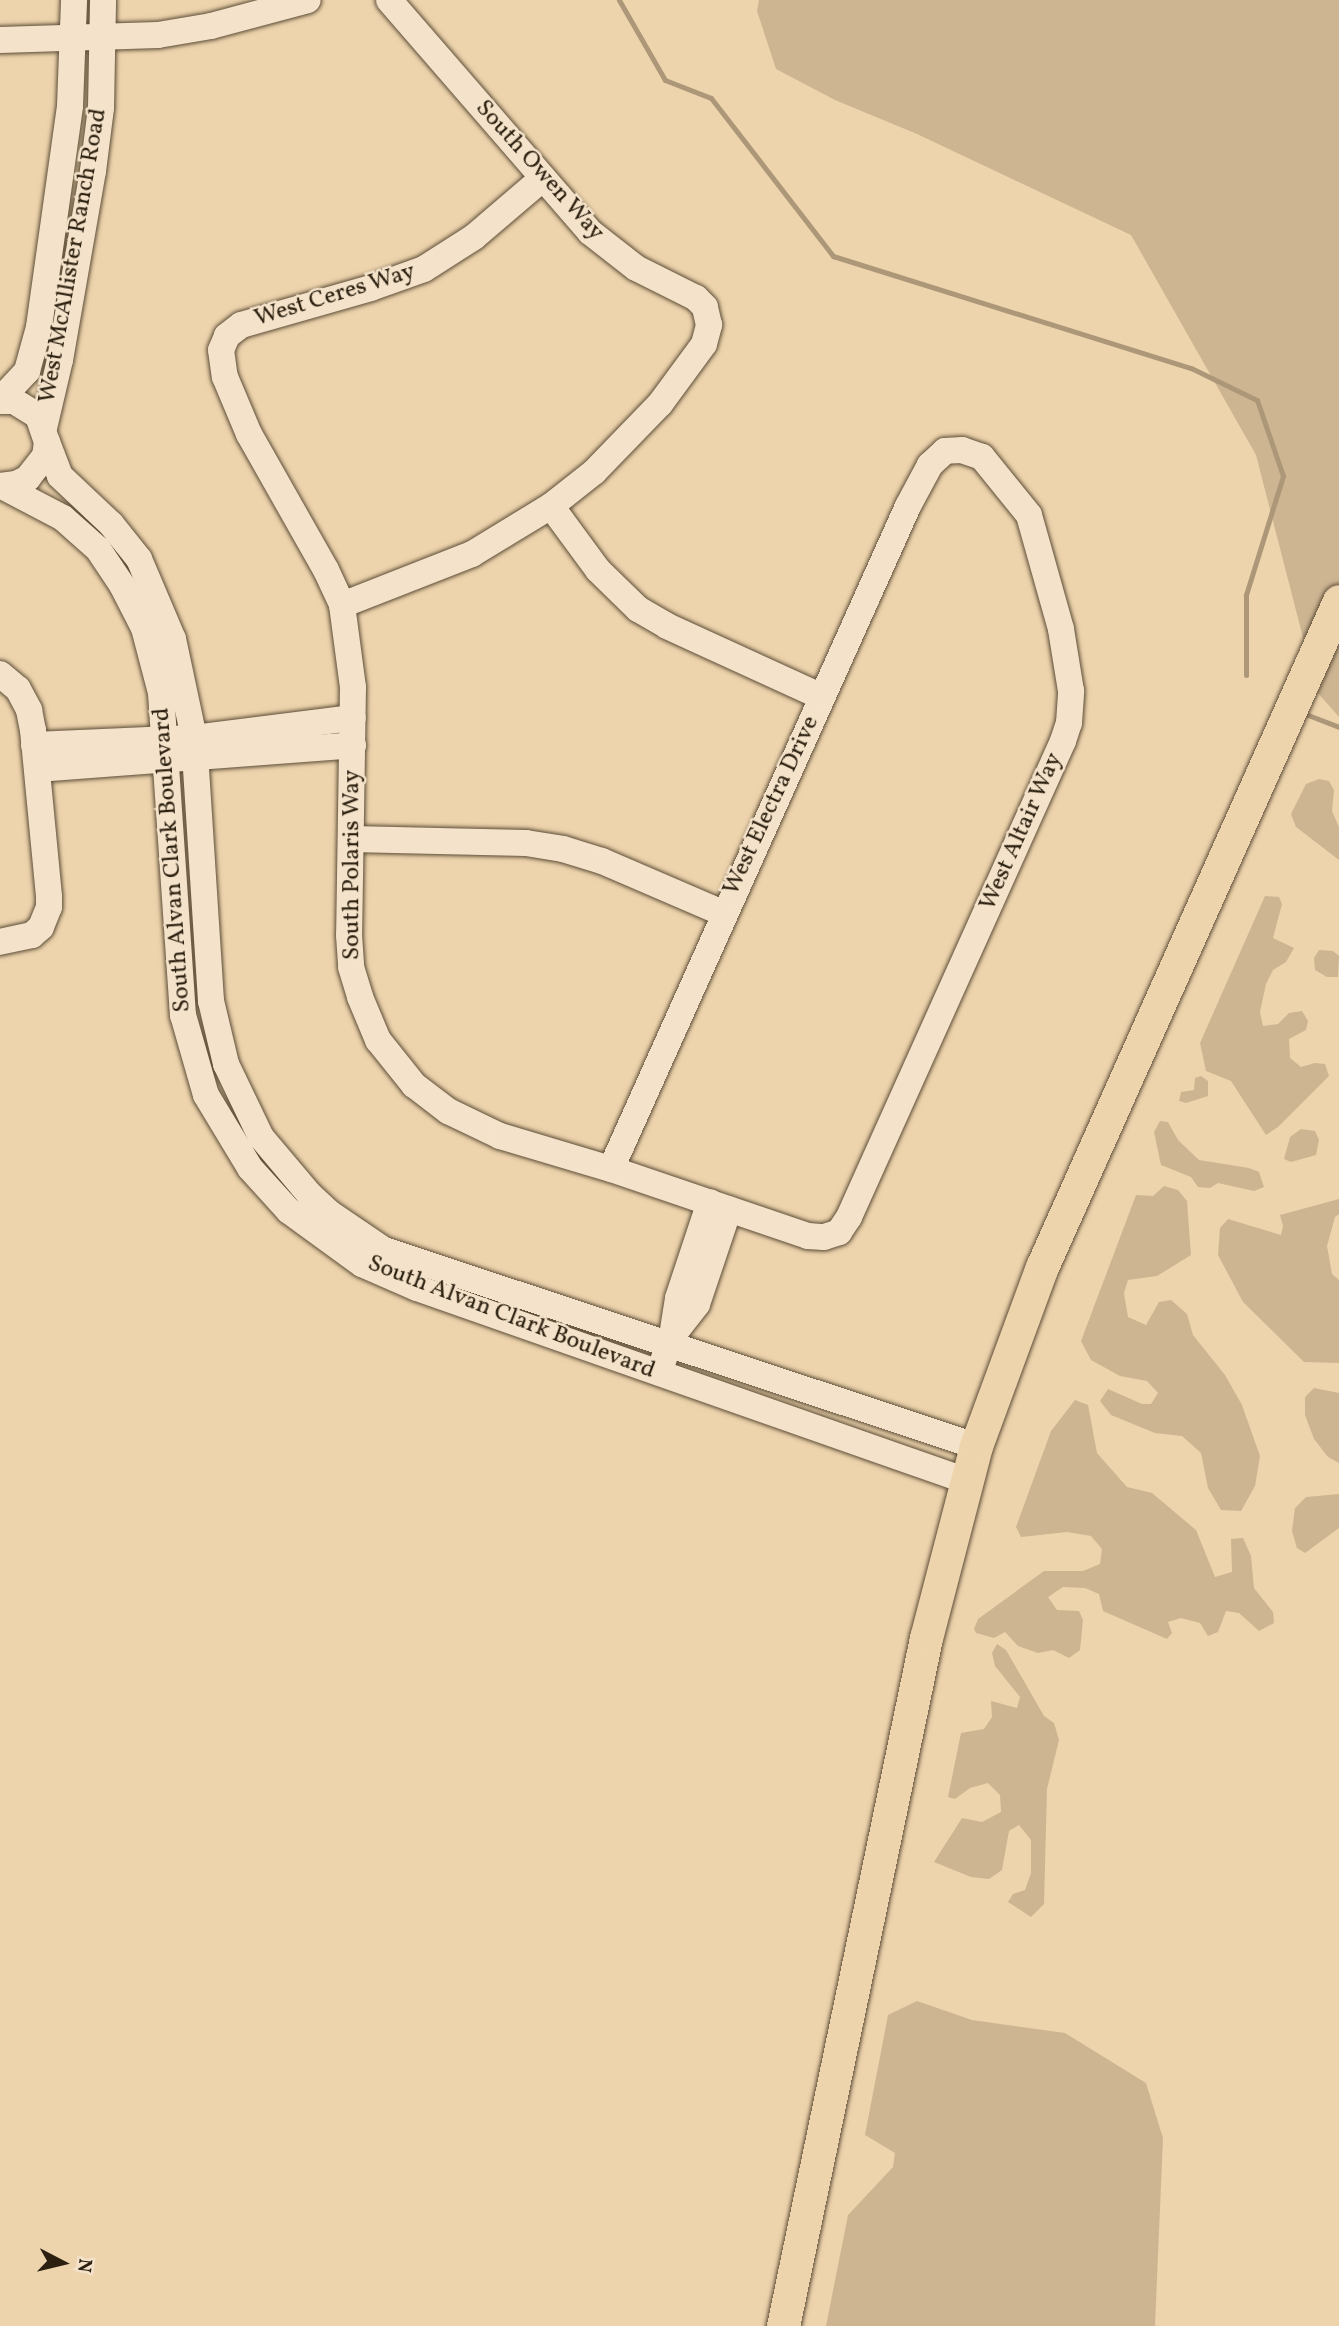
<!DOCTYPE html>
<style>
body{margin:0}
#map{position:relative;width:1339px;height:2326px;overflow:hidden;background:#eed4ad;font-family:Vollkorn,serif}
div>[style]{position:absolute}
.green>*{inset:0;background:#cdb592}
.stream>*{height:5px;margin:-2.5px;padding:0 2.5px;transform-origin:2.5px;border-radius:2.5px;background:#ac9778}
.roads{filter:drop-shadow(0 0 2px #5c4d37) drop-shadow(0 0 2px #5c4d37)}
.minor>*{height:26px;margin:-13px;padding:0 13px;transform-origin:13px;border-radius:13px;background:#f4e3ca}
.major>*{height:33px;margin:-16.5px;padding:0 16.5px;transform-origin:16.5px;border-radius:16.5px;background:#eed4ad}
span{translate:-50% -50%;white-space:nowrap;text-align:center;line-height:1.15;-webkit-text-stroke:5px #f4e3ca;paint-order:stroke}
.street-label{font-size:24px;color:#2c2010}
.north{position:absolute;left:28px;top:2228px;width:70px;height:70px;-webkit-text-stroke:5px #f4e3ca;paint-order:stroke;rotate:97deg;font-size:19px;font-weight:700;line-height:28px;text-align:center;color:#2c2010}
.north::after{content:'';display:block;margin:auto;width:24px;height:32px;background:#2c2010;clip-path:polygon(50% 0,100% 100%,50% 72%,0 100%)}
</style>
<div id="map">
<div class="green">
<i style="clip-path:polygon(759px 0,1339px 0,1339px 717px,1317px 692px,1256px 455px,1131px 235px,917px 134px,835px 100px,776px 69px,757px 11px)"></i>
<i style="clip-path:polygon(1319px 779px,1329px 781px,1334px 790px,1332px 811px,1339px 827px,1339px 860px,1296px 827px,1291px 814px,1306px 784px)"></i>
<i style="clip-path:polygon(1265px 896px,1279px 897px,1282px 904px,1273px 938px,1294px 948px,1286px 962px,1273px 970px,1266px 984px,1260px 1012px,1263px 1026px,1278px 1024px,1289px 1013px,1302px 1011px,1308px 1021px,1306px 1030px,1289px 1039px,1290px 1058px,1301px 1067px,1315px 1063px,1325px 1064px,1329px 1076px,1278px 1127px,1266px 1135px,1231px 1081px,1206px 1071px,1200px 1043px)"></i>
<i style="clip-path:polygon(1319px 950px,1333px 951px,1339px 956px,1338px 977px,1327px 977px,1315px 970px,1314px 958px)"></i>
<i style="clip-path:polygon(1201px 1076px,1208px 1081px,1208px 1096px,1186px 1103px,1179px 1101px,1181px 1092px,1194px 1090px,1195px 1078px)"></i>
<i style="clip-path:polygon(1160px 1121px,1168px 1122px,1178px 1140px,1199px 1160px,1249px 1168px,1259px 1172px,1264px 1187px,1254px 1191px,1218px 1183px,1210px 1188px,1198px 1187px,1191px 1177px,1161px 1165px,1154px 1132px)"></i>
<i style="clip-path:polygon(1301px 1129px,1315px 1131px,1319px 1140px,1316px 1155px,1291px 1162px,1284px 1159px,1290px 1137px)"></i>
<i style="clip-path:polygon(1164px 1186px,1178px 1190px,1187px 1201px,1191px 1255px,1157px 1276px,1128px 1280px,1124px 1293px,1128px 1317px,1146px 1325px,1159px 1302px,1171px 1300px,1187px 1314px,1193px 1335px,1225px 1375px,1242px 1405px,1260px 1456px,1255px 1486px,1241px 1511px,1221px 1510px,1208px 1488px,1201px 1453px,1182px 1436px,1155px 1433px,1111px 1415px,1100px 1401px,1108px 1389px,1142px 1404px,1151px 1404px,1158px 1393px,1147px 1381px,1120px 1376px,1091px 1360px,1081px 1341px,1136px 1195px,1153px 1196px)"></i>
<i style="clip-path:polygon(1339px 1199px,1339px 1214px,1335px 1217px,1327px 1246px,1332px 1274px,1339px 1280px,1339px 1363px,1304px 1362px,1243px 1302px,1218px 1255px,1220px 1228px,1228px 1219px,1281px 1235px,1283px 1226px,1280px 1215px)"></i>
<i style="clip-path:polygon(1314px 1388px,1339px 1393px,1339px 1463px,1328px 1457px,1314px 1439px,1305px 1415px,1305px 1397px)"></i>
<i style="clip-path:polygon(1075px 1400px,1088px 1405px,1097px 1453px,1127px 1487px,1152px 1493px,1196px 1530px,1215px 1577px,1232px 1572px,1231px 1539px,1243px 1538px,1251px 1556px,1254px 1588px,1273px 1612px,1274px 1623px,1259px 1631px,1239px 1613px,1226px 1611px,1218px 1632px,1208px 1636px,1200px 1623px,1181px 1618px,1168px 1622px,1172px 1633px,1167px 1639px,1103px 1611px,1099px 1594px,1085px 1588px,1063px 1587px,1048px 1597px,1057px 1610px,1079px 1611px,1083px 1620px,1080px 1650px,1069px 1658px,1053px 1650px,1038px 1653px,1018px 1646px,1005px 1632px,994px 1638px,976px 1633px,974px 1629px,978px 1619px,1044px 1571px,1083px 1571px,1100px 1564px,1102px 1549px,1091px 1536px,1067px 1532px,1021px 1537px,1016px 1527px,1051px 1431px)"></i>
<i style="clip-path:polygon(1339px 1494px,1339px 1528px,1305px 1553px,1297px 1548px,1292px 1531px,1295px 1508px,1306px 1497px)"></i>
<i style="clip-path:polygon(997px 1644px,1006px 1650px,1044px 1716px,1054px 1723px,1059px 1740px,1047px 1789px,1044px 1904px,1031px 1917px,1008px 1902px,1013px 1894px,1025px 1890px,1031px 1873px,1031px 1840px,1019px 1825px,1009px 1831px,1002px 1870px,989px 1879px,971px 1877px,934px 1862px,962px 1818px,982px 1822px,1001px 1812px,1000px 1795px,988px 1783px,970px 1788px,955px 1799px,948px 1797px,961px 1733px,984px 1729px,992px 1717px,991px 1701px,1017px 1708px,1020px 1697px,995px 1666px,992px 1653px)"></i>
<i style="clip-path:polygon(917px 2001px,972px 2020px,1065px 2033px,1146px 2083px,1163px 2138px,1155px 2326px,826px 2326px,848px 2215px,893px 2167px,895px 2153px,865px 2135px,888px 2015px)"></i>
</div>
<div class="stream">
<i style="left:619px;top:0;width:92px;rotate:60.1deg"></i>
<i style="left:665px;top:80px;width:49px;rotate:21.4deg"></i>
<i style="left:711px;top:98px;width:200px;rotate:52.3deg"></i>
<i style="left:833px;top:256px;width:375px;rotate:17.4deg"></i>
<i style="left:1191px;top:368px;width:73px;rotate:25.9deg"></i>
<i style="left:1257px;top:400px;width:80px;rotate:71.1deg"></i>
<i style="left:1283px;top:476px;width:125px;rotate:107.3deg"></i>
<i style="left:1246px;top:595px;width:80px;rotate:90deg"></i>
<i style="left:1308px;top:715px;width:33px;rotate:21deg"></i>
</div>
<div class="roads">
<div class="minor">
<i style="left:0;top:40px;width:158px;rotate:-1.8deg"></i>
<i style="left:158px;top:35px;width:54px;rotate:-9.6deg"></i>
<i style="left:211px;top:26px;width:100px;rotate:-15deg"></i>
<i style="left:543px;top:178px;width:91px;rotate:139.5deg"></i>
<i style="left:474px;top:237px;width:59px;rotate:147.4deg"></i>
<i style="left:424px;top:269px;width:56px;rotate:160.3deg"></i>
<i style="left:371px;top:288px;width:135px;rotate:164.1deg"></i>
<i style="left:241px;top:325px;width:18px;rotate:142deg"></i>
<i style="left:227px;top:336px;width:15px;rotate:113deg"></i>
<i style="left:221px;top:350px;width:27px;rotate:82deg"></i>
<i style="left:225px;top:377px;width:62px;rotate:67.2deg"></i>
<i style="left:249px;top:434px;width:156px;rotate:60.5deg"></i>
<i style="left:326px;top:570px;width:38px;rotate:65deg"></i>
<i style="left:342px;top:605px;width:83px;rotate:82.4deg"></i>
<i style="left:353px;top:687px;width:248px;rotate:90.9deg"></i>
<i style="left:349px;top:935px;width:32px;rotate:86deg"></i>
<i style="left:351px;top:967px;width:31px;rotate:73deg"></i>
<i style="left:360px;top:997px;width:47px;rotate:67.3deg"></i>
<i style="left:378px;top:1040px;width:58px;rotate:51.3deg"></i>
<i style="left:414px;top:1085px;width:43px;rotate:37.4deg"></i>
<i style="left:448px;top:1111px;width:58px;rotate:25.7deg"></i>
<i style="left:500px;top:1136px;width:116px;rotate:16.6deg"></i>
<i style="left:611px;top:1169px;width:208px;rotate:18.8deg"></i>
<i style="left:808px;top:1236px;width:16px;rotate:4deg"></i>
<i style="left:824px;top:1237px;width:16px;rotate:-18deg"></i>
<i style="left:839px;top:1232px;width:18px;rotate:-56deg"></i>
<i style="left:849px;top:1217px;width:522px;rotate:-65.79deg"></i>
<i style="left:1063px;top:741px;width:19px;rotate:-72deg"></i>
<i style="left:1069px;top:723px;width:32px;rotate:-86deg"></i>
<i style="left:1071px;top:691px;width:63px;rotate:-99.2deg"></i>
<i style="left:1061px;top:629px;width:118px;rotate:-105.7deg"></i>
<i style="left:1029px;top:515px;width:75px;rotate:-129deg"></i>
<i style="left:982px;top:457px;width:21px;rotate:-161deg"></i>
<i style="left:962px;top:450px;width:17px;rotate:177deg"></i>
<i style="left:945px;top:451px;width:21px;rotate:137deg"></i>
<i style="left:930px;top:465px;width:47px;rotate:118.2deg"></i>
<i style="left:908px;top:506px;width:726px;rotate:114.13deg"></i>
<i style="left:0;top:400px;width:40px;rotate:-47deg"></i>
<i style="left:27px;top:371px;width:46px;rotate:-74.7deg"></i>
<i style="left:39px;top:327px;width:223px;rotate:-82deg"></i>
<i style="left:70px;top:106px;width:106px;rotate:-87.8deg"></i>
<i style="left:0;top:401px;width:14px"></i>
<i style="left:14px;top:401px;width:28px;rotate:32deg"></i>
<i style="left:38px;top:416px;width:28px;rotate:71deg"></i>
<i style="left:47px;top:442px;width:14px;rotate:98deg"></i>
<i style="left:45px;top:456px;width:28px;rotate:128deg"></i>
<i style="left:28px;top:478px;width:13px;rotate:153deg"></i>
<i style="left:16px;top:484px;width:16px;rotate:173deg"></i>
<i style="left:44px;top:428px;width:70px;rotate:-76.8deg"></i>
<i style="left:60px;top:360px;width:192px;rotate:-80.1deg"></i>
<i style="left:93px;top:171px;width:64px;rotate:-82.8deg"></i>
<i style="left:101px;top:108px;width:108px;rotate:-88.9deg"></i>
<i style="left:47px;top:442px;width:36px;rotate:69deg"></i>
<i style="left:60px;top:476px;width:70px;rotate:43.3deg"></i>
<i style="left:111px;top:524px;width:45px;rotate:51.3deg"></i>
<i style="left:139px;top:559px;width:87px;rotate:67deg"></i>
<i style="left:173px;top:639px;width:101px;rotate:78deg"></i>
<i style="left:194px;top:738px;width:264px;rotate:86.3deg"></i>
<i style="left:211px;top:1001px;width:65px;rotate:76.6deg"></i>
<i style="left:226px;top:1064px;width:81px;rotate:64.4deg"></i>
<i style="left:261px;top:1137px;width:75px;rotate:49.9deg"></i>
<i style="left:309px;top:1194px;width:26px;rotate:43deg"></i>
<i style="left:328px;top:1212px;width:68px;rotate:34.2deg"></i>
<i style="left:384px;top:1250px;width:624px;rotate:18.32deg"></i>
<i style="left:2px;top:486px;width:69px;rotate:27.7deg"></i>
<i style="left:63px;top:518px;width:47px;rotate:41.5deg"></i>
<i style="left:98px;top:549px;width:43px;rotate:56.3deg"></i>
<i style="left:122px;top:585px;width:48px;rotate:62.9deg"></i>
<i style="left:144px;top:628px;width:67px;rotate:75.3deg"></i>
<i style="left:161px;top:693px;width:323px;rotate:86.1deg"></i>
<i style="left:183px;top:1015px;width:83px;rotate:74deg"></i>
<i style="left:206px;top:1095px;width:85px;rotate:58.9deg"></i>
<i style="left:250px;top:1168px;width:58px;rotate:47.8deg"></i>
<i style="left:289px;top:1211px;width:90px;rotate:36deg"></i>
<i style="left:362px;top:1264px;width:60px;rotate:23.6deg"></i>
<i style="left:417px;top:1288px;width:583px;rotate:19.34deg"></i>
<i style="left:551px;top:506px;width:79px;rotate:53.7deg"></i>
<i style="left:598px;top:570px;width:56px;rotate:44.3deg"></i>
<i style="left:638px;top:609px;width:34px;rotate:30deg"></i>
<i style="left:667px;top:626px;width:170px;rotate:24.6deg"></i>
<i style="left:342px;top:605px;width:140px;rotate:-21.4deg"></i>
<i style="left:472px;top:554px;width:92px;rotate:-31.3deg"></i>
<i style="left:551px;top:506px;width:55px;rotate:-38.3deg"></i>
<i style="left:594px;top:472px;width:95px;rotate:-45.9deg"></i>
<i style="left:660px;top:404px;width:74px;rotate:-53.7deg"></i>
<i style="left:704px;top:344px;width:20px;rotate:-75deg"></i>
<i style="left:709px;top:325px;width:18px;rotate:-103deg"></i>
<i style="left:705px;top:307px;width:13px;rotate:-135deg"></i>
<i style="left:696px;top:298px;width:67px;rotate:-153.4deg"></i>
<i style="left:636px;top:268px;width:58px;rotate:-142deg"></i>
<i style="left:590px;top:232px;width:307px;rotate:-130.9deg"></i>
<i style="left:0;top:674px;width:23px;rotate:40deg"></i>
<i style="left:18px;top:689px;width:24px;rotate:62deg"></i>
<i style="left:29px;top:710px;width:20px;rotate:79deg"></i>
<i style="left:33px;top:730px;width:168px;rotate:84.5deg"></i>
<i style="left:49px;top:897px;width:10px;rotate:90deg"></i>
<i style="left:49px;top:907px;width:22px;rotate:112deg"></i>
<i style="left:41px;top:927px;width:12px;rotate:138deg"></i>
<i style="left:32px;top:935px;width:33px;rotate:168deg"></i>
<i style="left:34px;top:745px;width:160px;rotate:-2.5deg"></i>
<i style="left:194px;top:738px;width:160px;rotate:-7.2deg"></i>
<i style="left:37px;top:769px;width:317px;rotate:-4.3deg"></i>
<i style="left:351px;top:839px;width:175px;rotate:1.3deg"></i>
<i style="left:526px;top:843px;width:37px;rotate:9deg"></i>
<i style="left:563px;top:849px;width:41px;rotate:17.1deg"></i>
<i style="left:602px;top:861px;width:132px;rotate:23.3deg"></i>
<i style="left:673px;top:1335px;width:39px;rotate:-52deg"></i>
<i style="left:697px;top:1304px;width:100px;rotate:-71.4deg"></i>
<i style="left:663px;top:1361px;width:27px;rotate:-70deg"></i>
<i style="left:672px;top:1336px;width:38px;rotate:-81deg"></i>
<i style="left:678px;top:1298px;width:101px;rotate:-71.6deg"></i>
</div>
<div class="major">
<i style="left:783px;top:2326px;width:703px;rotate:-78.26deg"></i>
<i style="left:926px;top:1638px;width:198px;rotate:-75.4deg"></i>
<i style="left:976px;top:1446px;width:191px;rotate:-69.8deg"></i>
<i style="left:1042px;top:1267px;width:729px;rotate:-65.97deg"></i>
</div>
</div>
<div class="street-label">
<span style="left:539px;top:171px;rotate:48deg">South Owen Way</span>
<span style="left:74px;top:256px;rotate:-80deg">West McAllister Ranch Road</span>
<span style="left:335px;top:296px;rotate:-17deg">West Ceres Way</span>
<span style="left:772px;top:806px;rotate:-65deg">West Electra Drive</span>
<span style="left:1022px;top:832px;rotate:-66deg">West Altair Way</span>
<span style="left:173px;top:860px;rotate:-94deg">South Alvan Clark Boulevard</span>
<span style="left:353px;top:865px;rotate:-90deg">South Polaris Way</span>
<span style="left:511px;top:1318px;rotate:21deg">South Alvan Clark Boulevard</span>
</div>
<div class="north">N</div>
</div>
